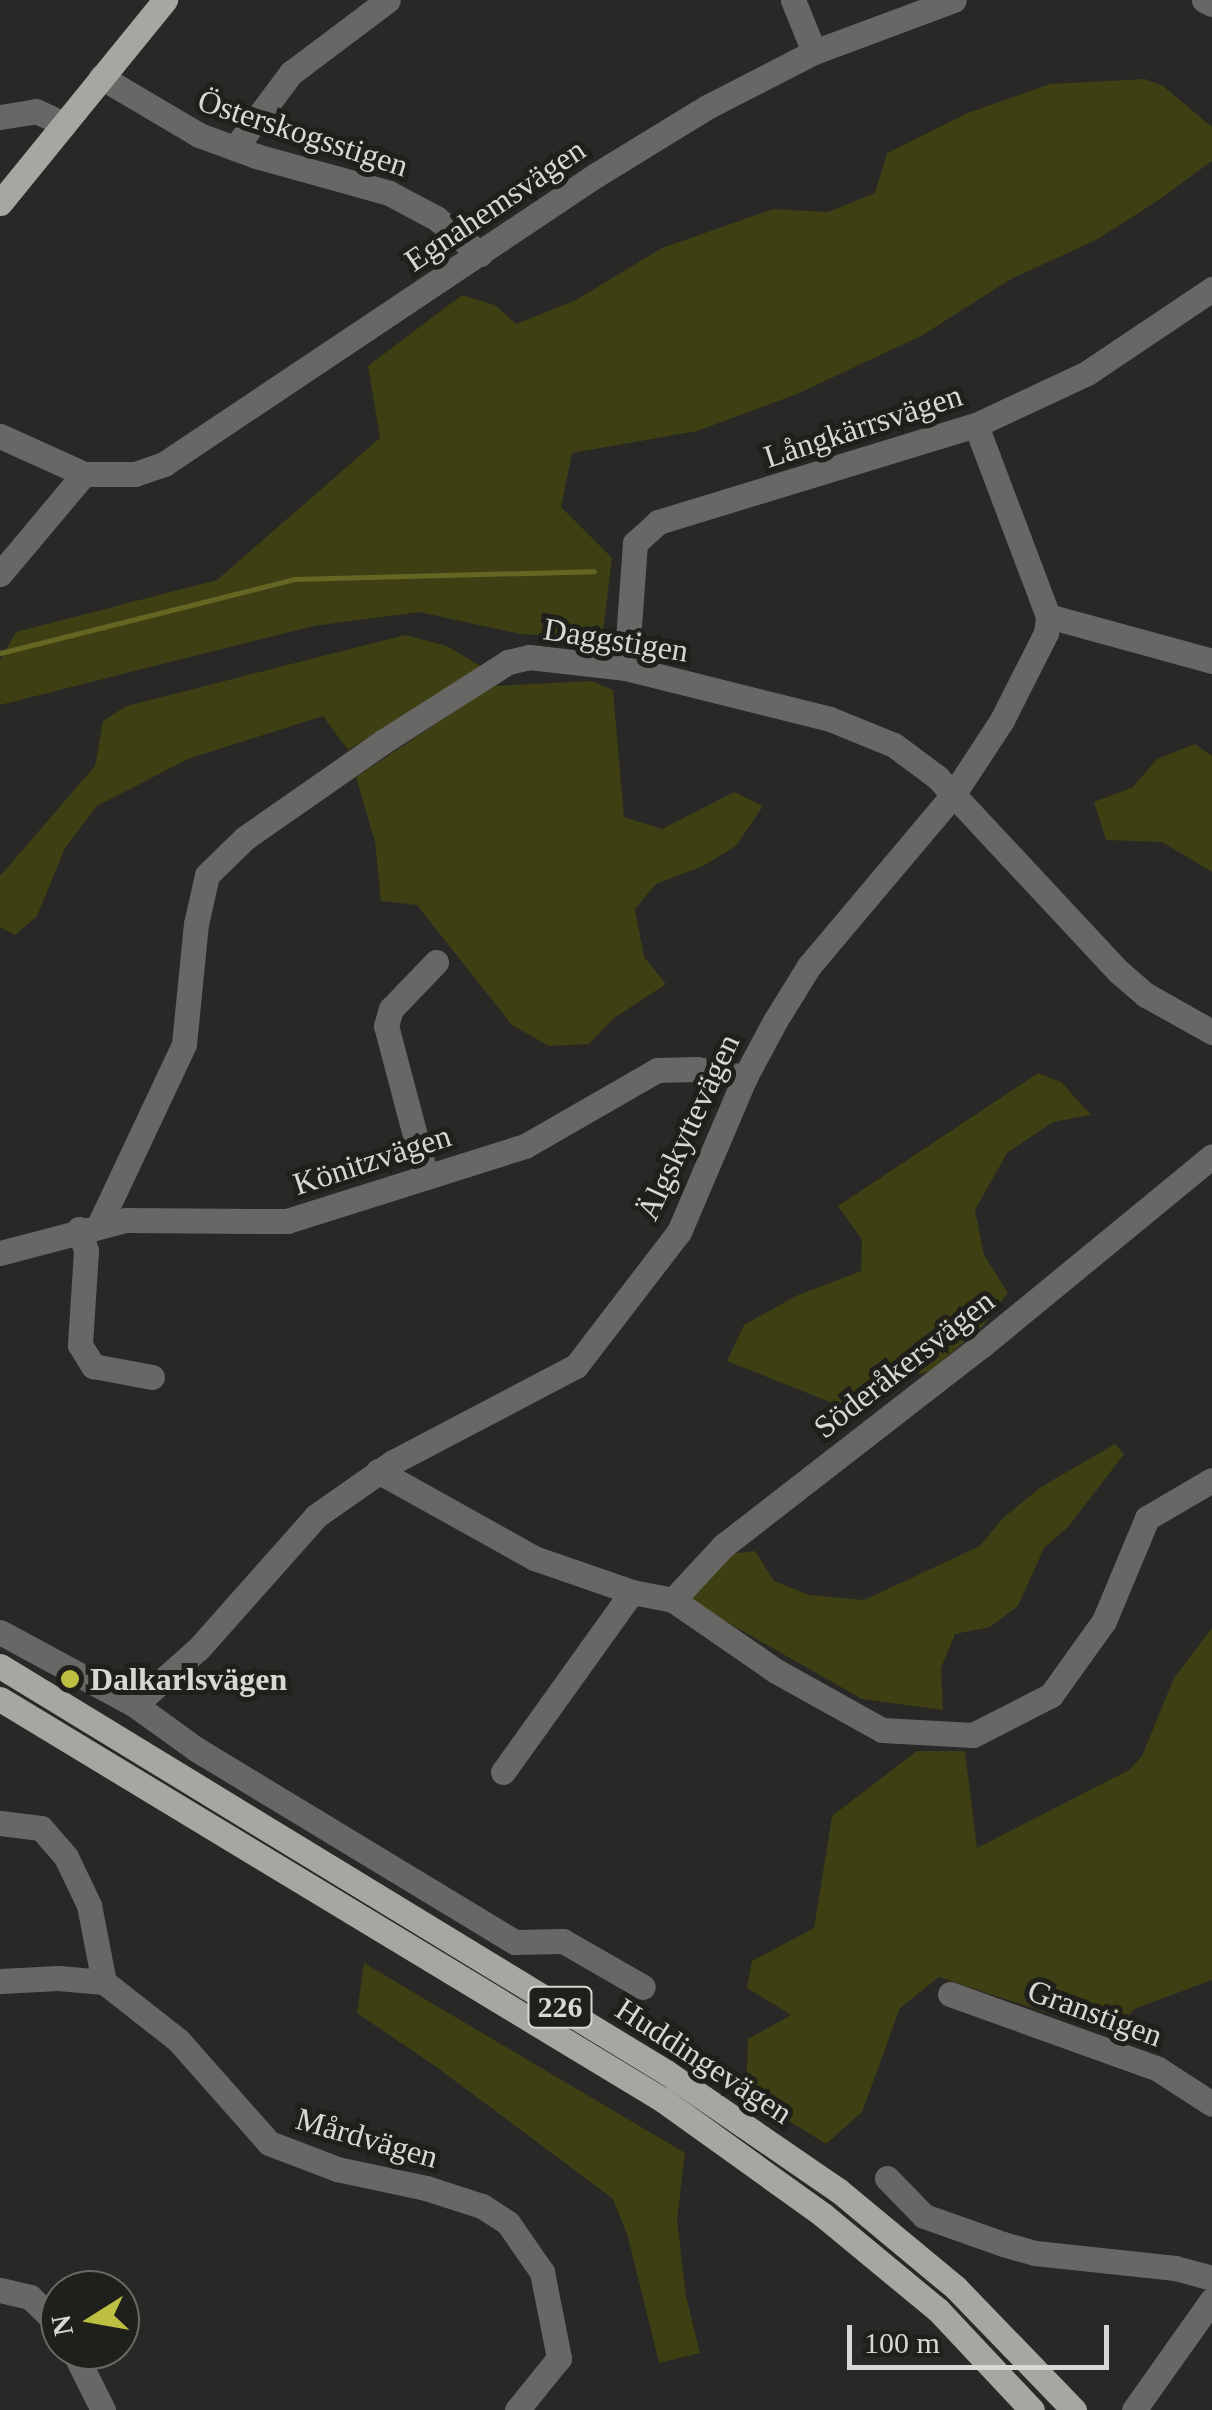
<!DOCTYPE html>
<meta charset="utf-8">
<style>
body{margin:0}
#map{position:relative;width:1212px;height:2410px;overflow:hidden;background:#282826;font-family:"Times New Roman",serif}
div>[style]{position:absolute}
.green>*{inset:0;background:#3e3f12}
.stream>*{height:5px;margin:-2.5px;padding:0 2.5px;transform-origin:2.5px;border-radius:2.5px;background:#656624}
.minor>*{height:25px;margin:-12.5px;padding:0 12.5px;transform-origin:12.5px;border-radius:12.5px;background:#676766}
.major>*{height:25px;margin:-12.5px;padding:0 12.5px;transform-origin:12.5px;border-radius:12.5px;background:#a6a6a3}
.dots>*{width:28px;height:28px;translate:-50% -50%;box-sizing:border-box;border:5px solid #1f1f1c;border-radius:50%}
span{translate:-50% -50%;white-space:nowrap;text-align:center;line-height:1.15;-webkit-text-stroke:10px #1f1f1c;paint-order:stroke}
.shield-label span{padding:2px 8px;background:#1f1f1c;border:2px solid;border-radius:8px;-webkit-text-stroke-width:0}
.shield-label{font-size:30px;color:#d7d7d5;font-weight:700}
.street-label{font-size:32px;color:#d7d7d5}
.poi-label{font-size:32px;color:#d7d7d5;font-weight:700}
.left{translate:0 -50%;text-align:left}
.north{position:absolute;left:40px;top:2270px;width:100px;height:100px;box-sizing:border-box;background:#1f1f1c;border:2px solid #696966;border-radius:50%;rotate:259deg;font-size:28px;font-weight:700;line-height:40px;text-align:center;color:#d7d7d5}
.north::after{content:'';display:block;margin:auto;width:35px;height:45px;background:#bdbf43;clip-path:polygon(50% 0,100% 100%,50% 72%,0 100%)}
.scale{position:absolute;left:847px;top:2325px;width:262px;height:45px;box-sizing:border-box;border:5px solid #d7d7d5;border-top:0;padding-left:12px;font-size:30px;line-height:35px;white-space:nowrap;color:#d7d7d5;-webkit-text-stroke:8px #1f1f1c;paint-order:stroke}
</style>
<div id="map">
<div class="green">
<i style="clip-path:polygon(1145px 79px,1163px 86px,1212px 127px,1212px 161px,1160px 199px,1098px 239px,1011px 279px,921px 336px,797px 394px,697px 431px,572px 453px,561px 507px,612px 558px,602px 639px,521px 634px,419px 612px,314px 626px,0 705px,0 660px,16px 632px,217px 580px,380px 438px,368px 366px,462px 295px,495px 305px,516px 324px,576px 300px,662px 248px,773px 209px,828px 212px,875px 193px,887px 153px,968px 113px,1050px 84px)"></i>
<i style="clip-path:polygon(405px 635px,447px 646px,482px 667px,348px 750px,323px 716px,188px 759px,97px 806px,65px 848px,37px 916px,15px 935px,0 927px,0 876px,95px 766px,103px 721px,126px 706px)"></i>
<i style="clip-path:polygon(591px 681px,613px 690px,624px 817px,662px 829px,734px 792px,763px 806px,736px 846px,703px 866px,656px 884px,635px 909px,644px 957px,666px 984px,614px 1018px,589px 1044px,549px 1046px,512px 1025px,417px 905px,381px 901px,375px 842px,356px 777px,493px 686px)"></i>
<i style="clip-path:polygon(1195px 744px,1212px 756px,1212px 872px,1162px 842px,1106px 840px,1094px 802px,1133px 787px,1157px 759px)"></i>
<i style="clip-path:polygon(1038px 1073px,1061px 1082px,1091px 1115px,1053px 1122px,1007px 1153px,975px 1210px,984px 1255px,1008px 1293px,982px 1327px,929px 1372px,885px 1380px,850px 1410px,727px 1361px,744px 1325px,796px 1296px,861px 1271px,862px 1240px,838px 1206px)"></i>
<i style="clip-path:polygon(1115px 1444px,1124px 1454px,1069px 1526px,1044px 1548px,1018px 1606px,990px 1627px,955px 1634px,941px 1668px,943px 1710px,862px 1699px,690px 1601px,729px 1554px,755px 1551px,774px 1581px,809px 1595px,864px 1600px,980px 1546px,1002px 1519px,1041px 1487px)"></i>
<i style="clip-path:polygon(1212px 1628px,1212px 1980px,1134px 2009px,1114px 2035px,939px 1977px,900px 2008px,862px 2112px,826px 2144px,746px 2094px,748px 2039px,791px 2015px,747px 1988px,752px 1961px,814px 1928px,832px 1816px,917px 1751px,965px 1751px,977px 1848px,1129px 1770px,1142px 1756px,1174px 1678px)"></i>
<i style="clip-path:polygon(364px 1963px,685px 2153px,677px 2220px,686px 2296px,700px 2353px,659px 2363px,628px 2237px,613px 2199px,435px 2066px,357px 2013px)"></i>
</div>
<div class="stream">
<i style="left:0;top:653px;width:303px;rotate:-14.1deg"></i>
<i style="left:294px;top:579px;width:300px;rotate:-1.5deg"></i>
</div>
<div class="minor">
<i style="left:793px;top:0;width:56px;rotate:68deg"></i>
<i style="left:1204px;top:0;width:9px;rotate:27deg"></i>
<i style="left:101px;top:77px;width:114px;rotate:30.6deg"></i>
<i style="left:199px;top:135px;width:61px;rotate:20.2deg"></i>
<i style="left:256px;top:156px;width:138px;rotate:15.5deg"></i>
<i style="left:389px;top:193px;width:53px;rotate:28deg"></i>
<i style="left:436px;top:218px;width:57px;rotate:39.3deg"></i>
<i style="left:0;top:117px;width:36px;rotate:-9deg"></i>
<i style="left:36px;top:111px;width:31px;rotate:25deg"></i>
<i style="left:235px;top:148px;width:94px;rotate:-53.3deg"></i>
<i style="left:291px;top:73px;width:121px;rotate:-37deg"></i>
<i style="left:0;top:436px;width:92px;rotate:24.3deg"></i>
<i style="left:84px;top:474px;width:51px"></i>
<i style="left:135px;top:474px;width:31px;rotate:-19deg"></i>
<i style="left:164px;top:464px;width:520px;rotate:-33.78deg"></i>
<i style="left:596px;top:175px;width:130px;rotate:-31.5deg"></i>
<i style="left:707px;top:107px;width:120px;rotate:-27.2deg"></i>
<i style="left:814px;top:52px;width:149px;rotate:-20.4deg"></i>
<i style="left:0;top:574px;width:131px;rotate:-50deg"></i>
<i style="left:1048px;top:616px;width:170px;rotate:15.3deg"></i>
<i style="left:626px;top:668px;width:125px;rotate:-85.9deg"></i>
<i style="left:635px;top:543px;width:31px;rotate:-42deg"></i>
<i style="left:658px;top:522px;width:332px;rotate:-17deg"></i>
<i style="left:976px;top:425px;width:123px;rotate:-25.1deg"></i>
<i style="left:1087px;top:373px;width:151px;rotate:-33.9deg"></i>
<i style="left:426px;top:1177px;width:156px;rotate:-104.8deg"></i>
<i style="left:386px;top:1026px;width:18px;rotate:-74deg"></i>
<i style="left:391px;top:1009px;width:65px;rotate:-46.2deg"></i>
<i style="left:99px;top:1225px;width:200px;rotate:-64.8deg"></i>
<i style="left:184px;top:1044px;width:121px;rotate:-84.3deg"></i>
<i style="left:196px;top:924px;width:50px;rotate:-77.3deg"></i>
<i style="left:207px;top:875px;width:53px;rotate:-44.2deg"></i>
<i style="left:245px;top:838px;width:169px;rotate:-34.9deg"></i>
<i style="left:384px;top:741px;width:147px;rotate:-32.5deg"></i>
<i style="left:508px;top:662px;width:22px;rotate:-13deg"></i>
<i style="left:529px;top:657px;width:98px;rotate:6.5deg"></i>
<i style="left:626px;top:668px;width:210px;rotate:14deg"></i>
<i style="left:830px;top:719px;width:69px;rotate:22.1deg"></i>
<i style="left:894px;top:745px;width:54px;rotate:36.7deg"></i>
<i style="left:937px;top:777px;width:265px;rotate:47deg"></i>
<i style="left:1118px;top:971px;width:37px;rotate:41deg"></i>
<i style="left:1146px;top:995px;width:76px;rotate:29.3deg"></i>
<i style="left:79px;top:1229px;width:23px;rotate:72deg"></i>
<i style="left:86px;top:1251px;width:94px;rotate:93.7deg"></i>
<i style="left:80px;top:1345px;width:25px;rotate:58deg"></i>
<i style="left:93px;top:1366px;width:60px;rotate:10.6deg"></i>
<i style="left:0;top:1253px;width:130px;rotate:-14.7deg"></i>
<i style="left:126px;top:1220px;width:161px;rotate:0.4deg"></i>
<i style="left:287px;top:1221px;width:250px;rotate:-17.5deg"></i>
<i style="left:525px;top:1146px;width:152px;rotate:-29.9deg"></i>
<i style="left:657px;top:1070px;width:40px;rotate:-1.4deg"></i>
<i style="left:697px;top:1069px;width:49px;rotate:9.5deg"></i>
<i style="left:378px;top:1471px;width:179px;rotate:29.1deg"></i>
<i style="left:534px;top:1558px;width:104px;rotate:19.1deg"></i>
<i style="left:632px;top:1592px;width:42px;rotate:11deg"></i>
<i style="left:673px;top:1600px;width:74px;rotate:-47.2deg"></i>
<i style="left:723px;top:1546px;width:326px;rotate:-37.8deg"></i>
<i style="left:981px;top:1346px;width:299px;rotate:-39.4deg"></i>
<i style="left:673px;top:1600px;width:125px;rotate:34.6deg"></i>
<i style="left:776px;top:1671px;width:121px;rotate:29.1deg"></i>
<i style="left:882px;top:1730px;width:91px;rotate:3.1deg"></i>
<i style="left:973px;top:1735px;width:88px;rotate:-27.1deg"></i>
<i style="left:1051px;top:1695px;width:91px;rotate:-54.4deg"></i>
<i style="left:1104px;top:1621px;width:112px;rotate:-67.3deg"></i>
<i style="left:1147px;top:1518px;width:75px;rotate:-30.3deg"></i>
<i style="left:0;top:1632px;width:153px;rotate:28.4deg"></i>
<i style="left:135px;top:1705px;width:75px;rotate:35.8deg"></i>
<i style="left:196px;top:1749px;width:373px;rotate:31.2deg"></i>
<i style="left:515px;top:1942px;width:48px;rotate:-1.2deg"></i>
<i style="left:563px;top:1941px;width:92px;rotate:29.9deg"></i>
<i style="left:135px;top:1705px;width:86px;rotate:-41.7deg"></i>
<i style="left:199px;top:1648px;width:176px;rotate:-48.4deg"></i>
<i style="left:316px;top:1516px;width:94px;rotate:-35deg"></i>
<i style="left:393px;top:1462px;width:207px;rotate:-27.7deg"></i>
<i style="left:576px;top:1366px;width:169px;rotate:-52.5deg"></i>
<i style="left:679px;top:1232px;width:168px;rotate:-66.9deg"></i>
<i style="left:745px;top:1077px;width:64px;rotate:-61.8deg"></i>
<i style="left:775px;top:1021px;width:65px;rotate:-58.3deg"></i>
<i style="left:809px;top:966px;width:224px;rotate:-49.9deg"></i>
<i style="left:953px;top:795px;width:90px;rotate:-56.8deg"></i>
<i style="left:1002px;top:720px;width:97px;rotate:-63.2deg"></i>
<i style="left:1046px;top:633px;width:17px;rotate:-83deg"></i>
<i style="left:1048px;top:616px;width:204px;rotate:-110.7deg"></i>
<i style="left:503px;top:1772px;width:221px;rotate:-54.4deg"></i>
<i style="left:0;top:1823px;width:41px;rotate:7deg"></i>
<i style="left:41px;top:1828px;width:38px;rotate:49deg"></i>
<i style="left:66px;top:1857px;width:53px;rotate:64.4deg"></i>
<i style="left:89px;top:1905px;width:78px;rotate:79deg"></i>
<i style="left:104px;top:1982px;width:94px;rotate:38.1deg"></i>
<i style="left:178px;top:2040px;width:137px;rotate:48.5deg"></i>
<i style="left:269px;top:2143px;width:73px;rotate:20.9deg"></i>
<i style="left:337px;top:2169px;width:91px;rotate:12.1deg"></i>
<i style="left:426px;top:2188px;width:59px;rotate:17.8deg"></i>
<i style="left:482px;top:2206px;width:31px;rotate:33deg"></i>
<i style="left:508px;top:2223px;width:60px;rotate:55.2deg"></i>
<i style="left:542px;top:2272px;width:88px;rotate:78.8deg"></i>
<i style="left:559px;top:2358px;width:67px;rotate:128.9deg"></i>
<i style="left:0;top:1981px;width:58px;rotate:-3deg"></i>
<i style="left:58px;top:1978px;width:46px;rotate:5deg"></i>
<i style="left:950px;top:1994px;width:221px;rotate:19.8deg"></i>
<i style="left:1158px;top:2069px;width:64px;rotate:32.9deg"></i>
<i style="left:887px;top:2178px;width:53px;rotate:45.8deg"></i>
<i style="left:924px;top:2216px;width:84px;rotate:19.5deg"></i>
<i style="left:1003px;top:2244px;width:33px;rotate:16deg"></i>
<i style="left:1035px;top:2253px;width:141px;rotate:6.1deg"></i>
<i style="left:1175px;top:2268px;width:38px;rotate:15deg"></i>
<i style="left:0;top:2290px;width:31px;rotate:13deg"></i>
<i style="left:30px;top:2297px;width:42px;rotate:44deg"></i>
<i style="left:73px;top:2350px;width:67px;rotate:63.4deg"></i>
<i style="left:1134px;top:2410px;width:135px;rotate:-54.7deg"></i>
</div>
<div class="major">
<i style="left:0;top:203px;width:262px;rotate:-50.9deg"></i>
<i style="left:0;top:1666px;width:780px;rotate:31.37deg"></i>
<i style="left:666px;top:2072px;width:209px;rotate:34.5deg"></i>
<i style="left:838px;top:2190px;width:153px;rotate:39.7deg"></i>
<i style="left:956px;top:2288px;width:170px;rotate:46deg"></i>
<i style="left:0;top:1699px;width:775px;rotate:31.17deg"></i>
<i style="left:663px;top:2100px;width:197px;rotate:35.7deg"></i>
<i style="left:823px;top:2215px;width:149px;rotate:39.6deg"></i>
<i style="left:938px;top:2310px;width:137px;rotate:46.8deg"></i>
</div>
<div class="dots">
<i style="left:70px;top:1679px;background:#bdbf43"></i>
</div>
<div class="shield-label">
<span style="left:560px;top:2007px">226</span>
</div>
<div class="street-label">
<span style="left:303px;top:133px;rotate:18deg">Österskogsstigen</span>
<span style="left:495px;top:205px;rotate:-34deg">Egnahemsvägen</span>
<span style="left:863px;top:426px;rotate:-18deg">Långkärrsvägen</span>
<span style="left:616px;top:640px;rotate:9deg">Daggstigen</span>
<span style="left:688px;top:1127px;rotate:-65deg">Älgskyttevägen</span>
<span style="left:372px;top:1160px;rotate:-18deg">Könitzvägen</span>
<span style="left:904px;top:1364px;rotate:-38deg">Söderåkersvägen</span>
<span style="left:1095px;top:2013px;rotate:20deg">Granstigen</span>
<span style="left:704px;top:2061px;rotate:33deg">Huddingevägen</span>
<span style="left:367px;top:2138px;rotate:16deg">Mårdvägen</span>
</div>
<div class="poi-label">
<span class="left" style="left:90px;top:1679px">Dalkarlsvägen</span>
</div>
<div class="north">N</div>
<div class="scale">100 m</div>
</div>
